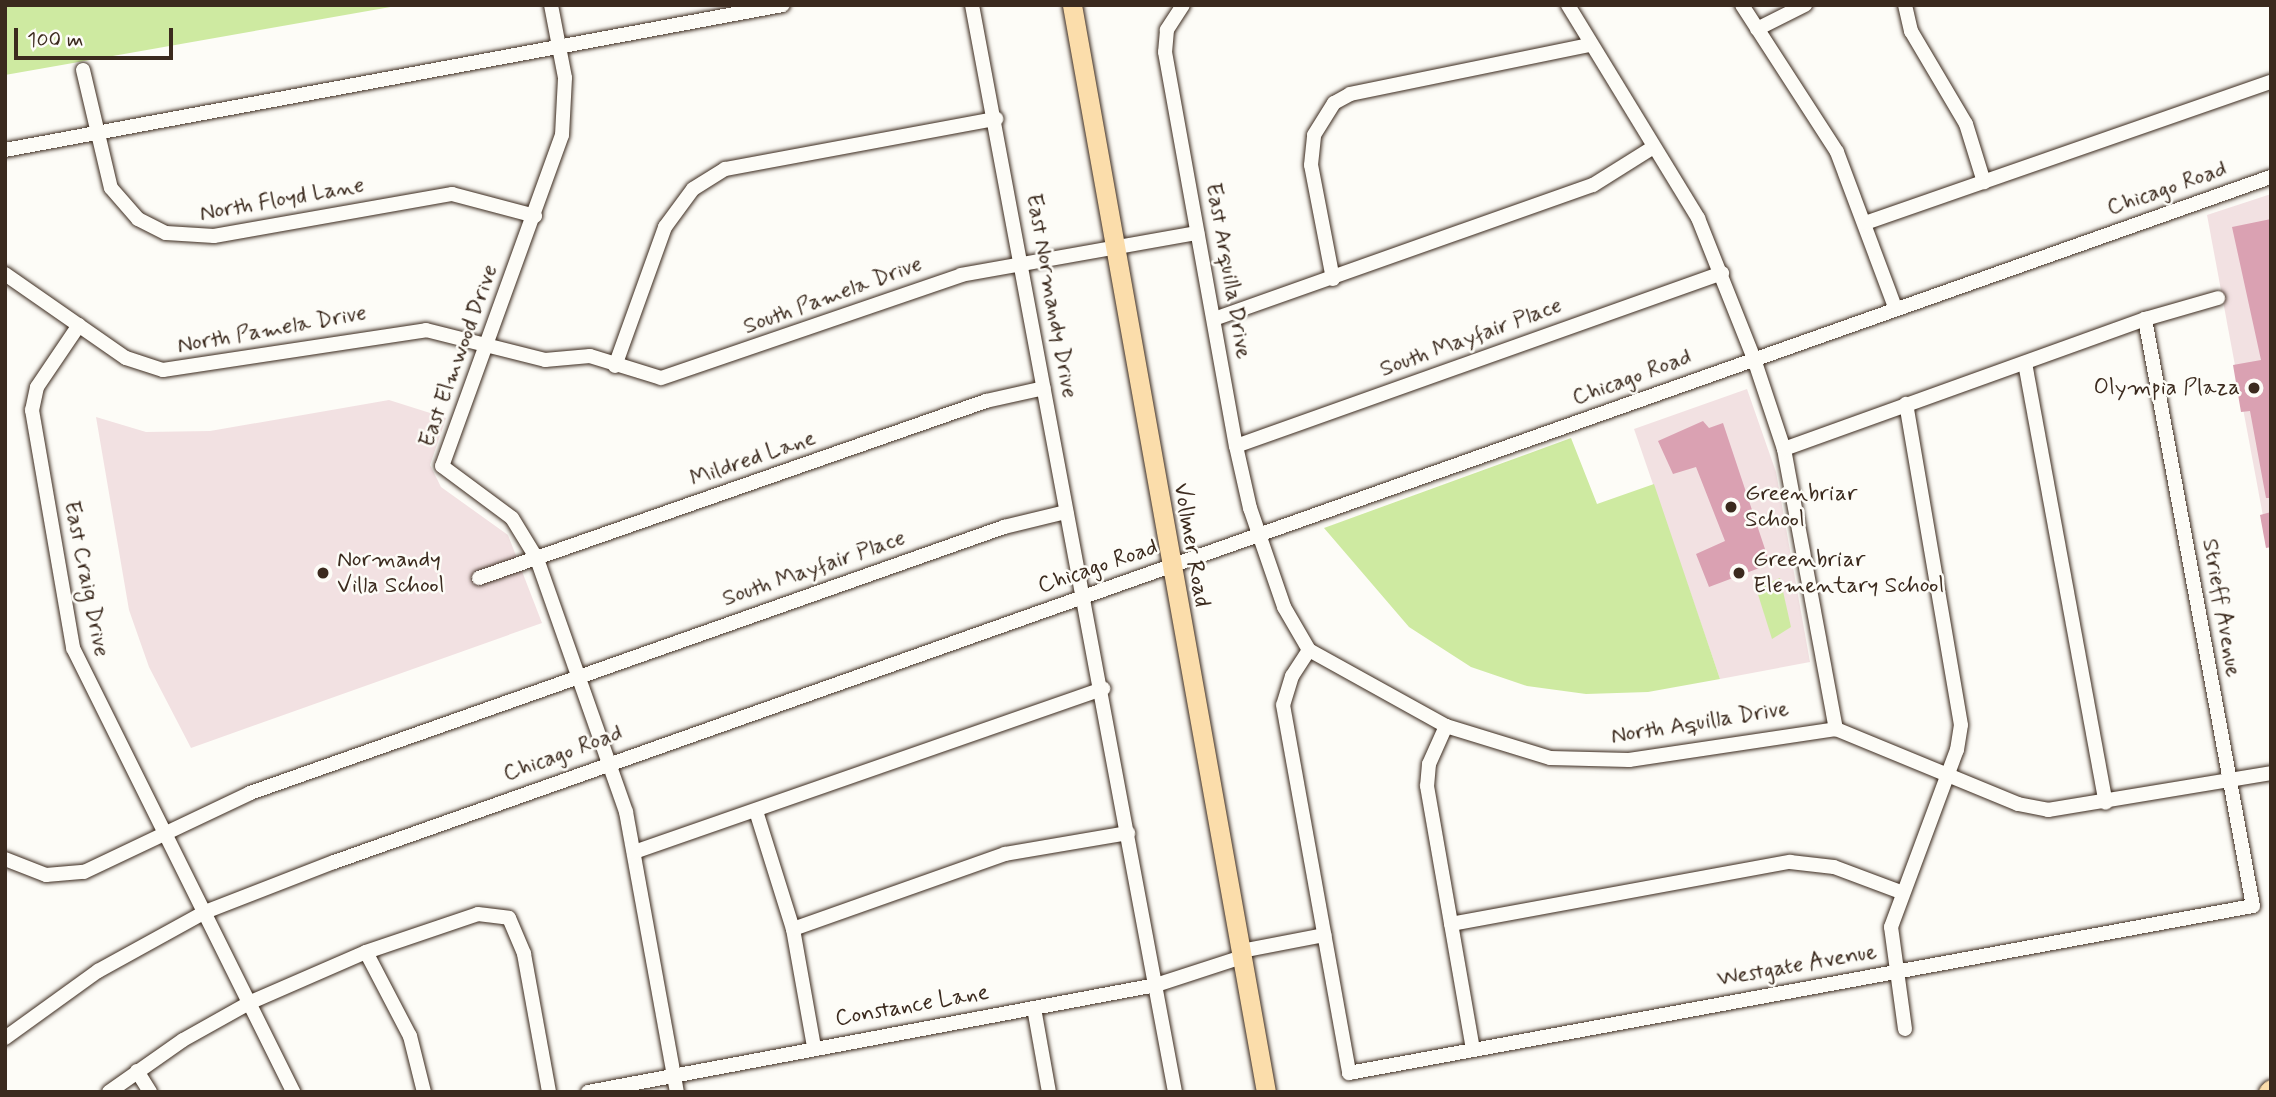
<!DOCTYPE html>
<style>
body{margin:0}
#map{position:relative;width:2276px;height:1097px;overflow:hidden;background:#fdfcf7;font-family:Mynerve,sans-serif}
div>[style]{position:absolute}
.built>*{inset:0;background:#f2e1e2}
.green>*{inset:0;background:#ceeaa1}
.building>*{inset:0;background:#daa1b2}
.roads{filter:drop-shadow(0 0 2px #3b2a1e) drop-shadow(0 0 2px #3b2a1e)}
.minor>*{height:14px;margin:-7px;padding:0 7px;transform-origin:7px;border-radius:7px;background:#fdfcf7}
.major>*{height:19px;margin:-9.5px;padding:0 9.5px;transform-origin:9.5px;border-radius:9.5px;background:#fbddab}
.dots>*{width:19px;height:19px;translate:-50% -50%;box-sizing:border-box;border:4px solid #fdfcf7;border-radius:50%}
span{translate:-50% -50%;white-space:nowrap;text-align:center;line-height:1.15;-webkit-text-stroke:5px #fdfcf7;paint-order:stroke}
.street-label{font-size:23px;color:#3b2a1e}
.poi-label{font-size:23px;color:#3b2a1e}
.right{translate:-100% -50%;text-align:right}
.left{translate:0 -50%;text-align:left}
.frame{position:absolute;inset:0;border:7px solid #3b2a1e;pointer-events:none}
.scale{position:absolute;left:14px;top:28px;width:159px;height:32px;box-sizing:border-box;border:4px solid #3b2a1e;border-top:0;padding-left:9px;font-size:21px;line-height:24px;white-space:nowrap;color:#3b2a1e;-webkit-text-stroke:5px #fdfcf7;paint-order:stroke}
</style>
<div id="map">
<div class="built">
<i style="clip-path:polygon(2271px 194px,2271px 559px,2207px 215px)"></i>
<i style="clip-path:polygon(1747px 389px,1776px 472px,1810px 662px,1720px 679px,1634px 429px)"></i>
<i style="clip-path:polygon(389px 400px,446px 418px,430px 465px,441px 487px,508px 535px,542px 623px,191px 748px,149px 667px,129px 610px,96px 417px,146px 432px,210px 431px)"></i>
</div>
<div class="green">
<i style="clip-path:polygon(5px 5px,402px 5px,5px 75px)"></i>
<i style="clip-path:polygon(1571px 438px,1597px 504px,1654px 484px,1720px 679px,1648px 692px,1586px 694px,1527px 686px,1471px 667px,1409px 627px,1324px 528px)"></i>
<i style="clip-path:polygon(1780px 578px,1791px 627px,1772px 639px,1756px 588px)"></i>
</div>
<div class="building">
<i style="clip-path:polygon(2271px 219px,2271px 498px,2266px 498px,2250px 411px,2241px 412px,2233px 365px,2261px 360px,2232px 227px)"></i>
<i style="clip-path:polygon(1703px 421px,1709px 428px,1723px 423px,1770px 564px,1709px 587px,1696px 554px,1725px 541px,1696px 467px,1673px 474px,1658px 441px)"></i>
<i style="clip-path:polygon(2271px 512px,2271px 547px,2266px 548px,2260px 515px)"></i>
</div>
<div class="roads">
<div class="minor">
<i style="left:551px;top:5px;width:74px;rotate:79.1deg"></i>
<i style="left:565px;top:78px;width:57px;rotate:93deg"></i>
<i style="left:562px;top:135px;width:352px;rotate:109.9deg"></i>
<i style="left:442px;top:466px;width:87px;rotate:36.6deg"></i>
<i style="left:512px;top:518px;width:48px;rotate:58.6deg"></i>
<i style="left:537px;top:559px;width:268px;rotate:70.6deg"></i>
<i style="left:626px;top:812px;width:285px;rotate:79.7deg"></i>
<i style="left:972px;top:5px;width:1106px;rotate:79.42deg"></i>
<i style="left:1183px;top:5px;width:30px;rotate:123deg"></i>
<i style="left:1167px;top:30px;width:22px;rotate:95deg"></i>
<i style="left:1165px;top:52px;width:400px;rotate:79.8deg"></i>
<i style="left:1236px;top:446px;width:64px;rotate:77.3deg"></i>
<i style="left:1250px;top:508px;width:105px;rotate:71deg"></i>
<i style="left:1284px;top:607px;width:50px;rotate:59.8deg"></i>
<i style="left:1309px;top:650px;width:157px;rotate:29deg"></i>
<i style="left:1446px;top:726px;width:109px;rotate:17.1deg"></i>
<i style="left:1550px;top:758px;width:79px;rotate:1.5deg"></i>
<i style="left:1629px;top:760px;width:209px;rotate:-8.5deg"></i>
<i style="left:1836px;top:729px;width:197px;rotate:22.4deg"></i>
<i style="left:2018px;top:804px;width:31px;rotate:11deg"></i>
<i style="left:2048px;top:810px;width:226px;rotate:-9.4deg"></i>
<i style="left:1568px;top:5px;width:250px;rotate:58.6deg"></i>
<i style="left:1698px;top:218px;width:152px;rotate:68.3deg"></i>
<i style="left:1754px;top:359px;width:95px;rotate:71.6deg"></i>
<i style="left:1784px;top:449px;width:285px;rotate:79.5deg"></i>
<i style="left:1742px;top:5px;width:175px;rotate:57.1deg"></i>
<i style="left:1837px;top:152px;width:165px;rotate:69.5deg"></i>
<i style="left:1905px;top:5px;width:27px;rotate:77deg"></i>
<i style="left:1911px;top:31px;width:108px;rotate:59.4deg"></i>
<i style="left:1966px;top:124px;width:61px;rotate:72.8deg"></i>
<i style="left:1757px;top:29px;width:54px;rotate:-26.6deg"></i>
<i style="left:83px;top:70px;width:121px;rotate:76.7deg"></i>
<i style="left:111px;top:188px;width:41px;rotate:48.9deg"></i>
<i style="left:138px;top:219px;width:31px;rotate:27deg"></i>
<i style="left:166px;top:233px;width:48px;rotate:3.6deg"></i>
<i style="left:214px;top:236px;width:242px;rotate:-10deg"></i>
<i style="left:452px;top:194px;width:86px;rotate:14.8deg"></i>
<i style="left:5px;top:150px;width:791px;rotate:-10.56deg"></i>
<i style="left:1865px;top:223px;width:430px;rotate:-19.2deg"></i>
<i style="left:5px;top:274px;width:147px;rotate:34.8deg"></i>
<i style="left:126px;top:358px;width:39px;rotate:18deg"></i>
<i style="left:163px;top:370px;width:266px;rotate:-8.6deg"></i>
<i style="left:426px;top:330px;width:123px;rotate:14.1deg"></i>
<i style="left:545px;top:360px;width:45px;rotate:-5.1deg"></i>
<i style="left:590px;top:356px;width:74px;rotate:17.2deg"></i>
<i style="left:661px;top:378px;width:317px;rotate:-18.9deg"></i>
<i style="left:961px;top:275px;width:240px;rotate:-10.1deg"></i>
<i style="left:1333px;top:279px;width:116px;rotate:-100.9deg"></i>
<i style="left:1311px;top:165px;width:30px;rotate:-84deg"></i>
<i style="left:1314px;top:135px;width:38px;rotate:-58deg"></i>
<i style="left:1334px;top:103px;width:18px;rotate:-29deg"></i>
<i style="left:1350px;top:94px;width:244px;rotate:-11.6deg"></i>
<i style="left:1214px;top:319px;width:402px;rotate:-19.5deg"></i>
<i style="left:1593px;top:185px;width:70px;rotate:-32.1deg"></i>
<i style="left:79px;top:325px;width:75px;rotate:124.1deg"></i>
<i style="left:37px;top:387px;width:24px;rotate:102deg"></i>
<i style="left:32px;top:410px;width:242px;rotate:80.2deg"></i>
<i style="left:73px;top:648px;width:496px;rotate:63.6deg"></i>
<i style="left:2025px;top:363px;width:447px;rotate:79.6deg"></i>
<i style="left:615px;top:366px;width:148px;rotate:-70.2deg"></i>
<i style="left:665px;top:227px;width:47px;rotate:-53.6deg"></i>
<i style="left:693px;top:189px;width:38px;rotate:-32deg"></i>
<i style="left:725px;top:169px;width:276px;rotate:-10.5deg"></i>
<i style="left:1236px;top:446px;width:516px;rotate:-19.59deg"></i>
<i style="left:1784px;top:449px;width:384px;rotate:-19.8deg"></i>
<i style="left:2145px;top:319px;width:76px;rotate:-16deg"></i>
<i style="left:479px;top:578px;width:537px;rotate:-19.24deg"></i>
<i style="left:986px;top:401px;width:59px;rotate:-12.6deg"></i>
<i style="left:1309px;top:650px;width:31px;rotate:123deg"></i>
<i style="left:1292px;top:676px;width:30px;rotate:107deg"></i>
<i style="left:1283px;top:705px;width:374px;rotate:79.8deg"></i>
<i style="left:1349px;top:1073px;width:919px;rotate:-10.47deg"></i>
<i style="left:2253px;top:906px;width:597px;rotate:-100.43deg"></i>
<i style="left:1446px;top:726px;width:42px;rotate:114.1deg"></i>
<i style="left:1429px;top:764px;width:22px;rotate:95deg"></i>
<i style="left:1427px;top:786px;width:267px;rotate:80.1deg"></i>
<i style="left:756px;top:811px;width:124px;rotate:72.6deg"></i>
<i style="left:793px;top:929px;width:120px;rotate:79.9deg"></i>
<i style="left:634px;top:852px;width:497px;rotate:-19.2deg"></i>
<i style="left:5px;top:859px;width:44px;rotate:21.3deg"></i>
<i style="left:46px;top:875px;width:38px;rotate:-5deg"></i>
<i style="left:84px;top:872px;width:184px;rotate:-25.4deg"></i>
<i style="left:250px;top:793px;width:800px;rotate:-19.43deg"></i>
<i style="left:1004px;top:527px;width:64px;rotate:-13.6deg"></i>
<i style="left:1451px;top:924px;width:345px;rotate:-10.4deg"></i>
<i style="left:1790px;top:862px;width:44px;rotate:6.5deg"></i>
<i style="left:1834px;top:867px;width:72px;rotate:20.5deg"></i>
<i style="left:793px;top:929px;width:225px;rotate:-19.5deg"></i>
<i style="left:1005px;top:854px;width:125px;rotate:-9.7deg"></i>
<i style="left:1241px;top:951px;width:85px;rotate:-10.9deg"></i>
<i style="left:366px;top:952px;width:95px;rotate:62.4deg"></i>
<i style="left:410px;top:1036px;width:58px;rotate:76deg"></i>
<i style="left:1034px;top:1008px;width:85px;rotate:79.9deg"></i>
<i style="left:1905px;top:1029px;width:103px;rotate:-97.8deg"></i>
<i style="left:1891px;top:927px;width:189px;rotate:-69.6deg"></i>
<i style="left:1957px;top:750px;width:25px;rotate:-81deg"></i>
<i style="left:1961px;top:725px;width:326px;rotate:-99.7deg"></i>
<i style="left:5px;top:1038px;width:115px;rotate:-35.8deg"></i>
<i style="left:98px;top:971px;width:122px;rotate:-28.9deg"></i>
<i style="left:205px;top:912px;width:138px;rotate:-21.2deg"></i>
<i style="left:334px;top:862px;width:2055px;rotate:-19.48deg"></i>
<i style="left:137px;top:1071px;width:25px;rotate:58deg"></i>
<i style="left:109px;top:1092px;width:90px;rotate:-35.1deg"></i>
<i style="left:183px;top:1040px;width:78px;rotate:-29.2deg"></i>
<i style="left:251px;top:1002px;width:125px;rotate:-23.5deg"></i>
<i style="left:366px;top:952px;width:118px;rotate:-18.7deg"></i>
<i style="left:478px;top:914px;width:31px;rotate:7deg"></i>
<i style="left:509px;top:918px;width:39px;rotate:67deg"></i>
<i style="left:524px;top:954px;width:140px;rotate:79.7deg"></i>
<i style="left:588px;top:1092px;width:578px;rotate:-10.67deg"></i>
<i style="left:1156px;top:985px;width:90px;rotate:-18deg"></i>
</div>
<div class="major">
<i style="left:1072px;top:5px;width:1104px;rotate:79.88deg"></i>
<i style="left:2268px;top:1092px;width:4px;rotate:-45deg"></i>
</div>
</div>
<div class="dots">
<i style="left:2254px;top:388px;background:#3b2a1e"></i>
<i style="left:1731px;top:507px;background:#3b2a1e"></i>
<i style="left:323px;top:573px;background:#3b2a1e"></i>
<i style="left:1739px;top:573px;background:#3b2a1e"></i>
</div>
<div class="street-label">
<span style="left:2167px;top:189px;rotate:-19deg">Chicago Road</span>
<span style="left:282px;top:200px;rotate:-10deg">North Floyd Lane</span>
<span style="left:1228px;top:271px;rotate:80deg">East Arquilla Drive</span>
<span style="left:833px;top:296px;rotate:-20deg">South Pamela Drive</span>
<span style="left:1051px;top:296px;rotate:80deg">East Normandy Drive</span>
<span style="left:272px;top:330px;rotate:-10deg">North Pamela Drive</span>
<span style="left:1471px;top:338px;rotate:-20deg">South Mayfair Place</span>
<span style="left:459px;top:356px;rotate:-70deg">East Elmwood Drive</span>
<span style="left:1632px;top:378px;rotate:-20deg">Chicago Road</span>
<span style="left:753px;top:459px;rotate:-19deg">Mildred Lane</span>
<span style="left:1191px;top:545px;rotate:80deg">Vollmer Road</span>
<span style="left:1098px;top:567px;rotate:-19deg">Chicago Road</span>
<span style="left:814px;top:569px;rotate:-19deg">South Mayfair Place</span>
<span style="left:86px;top:579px;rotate:79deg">East Craig Drive</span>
<span style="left:2221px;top:608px;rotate:80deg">Strieff Avenue</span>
<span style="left:1700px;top:723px;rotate:-9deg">North Aquilla Drive</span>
<span style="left:563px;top:754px;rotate:-20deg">Chicago Road</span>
<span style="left:1797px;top:966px;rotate:-10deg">Westgate Avenue</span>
<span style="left:912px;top:1006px;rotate:-10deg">Constance Lane</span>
</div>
<div class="poi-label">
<span class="right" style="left:2240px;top:388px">Olympia Plaza</span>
<span class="left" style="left:1745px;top:507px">Greenbriar<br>School</span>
<span class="left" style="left:337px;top:573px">Normandy<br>Villa School</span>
<span class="left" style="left:1753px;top:573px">Greenbriar<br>Elementary School</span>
</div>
<div class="frame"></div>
<div class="scale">100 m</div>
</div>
